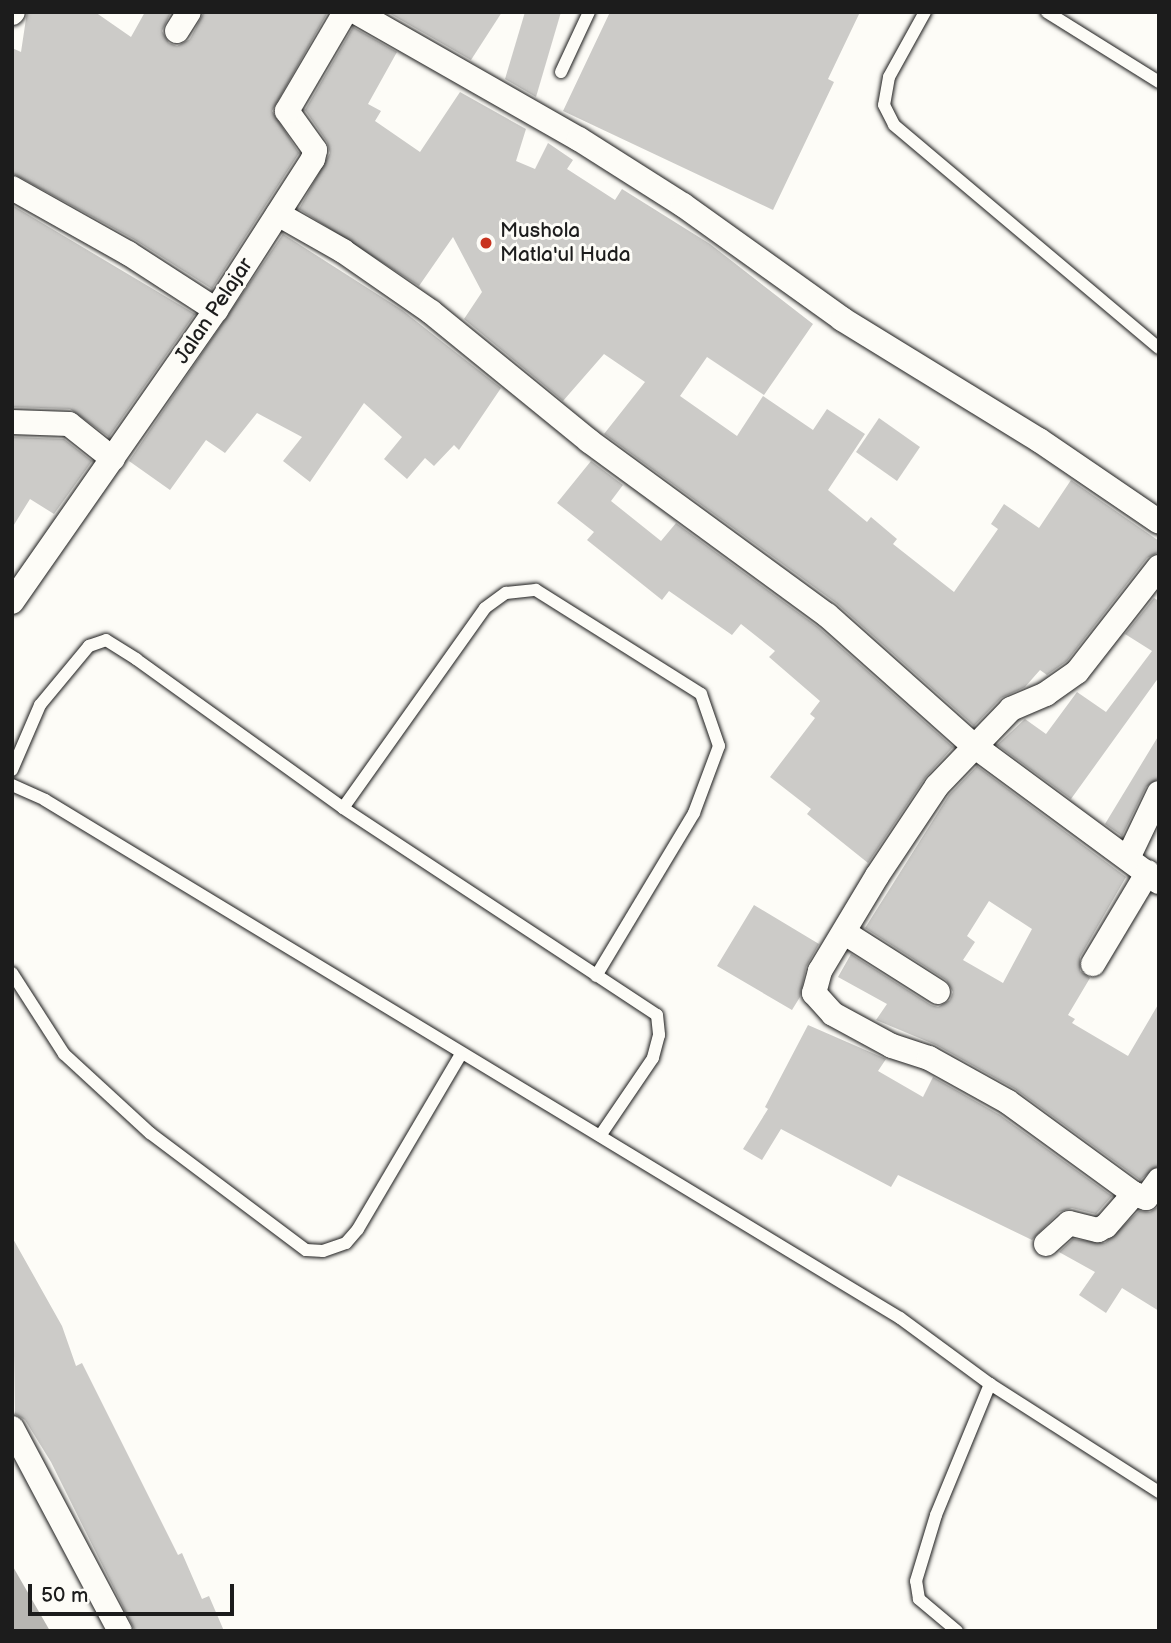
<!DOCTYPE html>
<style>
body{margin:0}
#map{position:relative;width:1171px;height:1643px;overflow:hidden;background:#fdfcf7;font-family:"Balsamiq Sans",sans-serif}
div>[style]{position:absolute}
.water>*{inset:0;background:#b7b6b2}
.building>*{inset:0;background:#cccbc8}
.roads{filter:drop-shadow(0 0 2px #1c1c1c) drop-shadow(0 0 2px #1c1c1c)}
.lane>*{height:12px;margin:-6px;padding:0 6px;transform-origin:6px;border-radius:6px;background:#fdfcf7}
.street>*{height:24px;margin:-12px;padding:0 12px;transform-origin:12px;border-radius:12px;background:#fdfcf7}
.dots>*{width:19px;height:19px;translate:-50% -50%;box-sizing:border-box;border:4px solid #fdfcf7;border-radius:50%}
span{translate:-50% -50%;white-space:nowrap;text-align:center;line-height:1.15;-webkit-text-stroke:6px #fdfcf7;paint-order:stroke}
.poi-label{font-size:21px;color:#1c1c1c}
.left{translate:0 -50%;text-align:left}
.street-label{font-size:21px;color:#1c1c1c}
.frame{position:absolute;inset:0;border:14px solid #1c1c1c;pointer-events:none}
.scale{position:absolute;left:28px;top:1584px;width:206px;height:32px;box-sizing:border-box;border:4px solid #1c1c1c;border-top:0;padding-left:9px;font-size:21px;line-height:24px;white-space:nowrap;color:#1c1c1c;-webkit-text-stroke:5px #fdfcf7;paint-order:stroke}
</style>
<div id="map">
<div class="water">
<i style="clip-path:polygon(12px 1565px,50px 1631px,12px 1631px)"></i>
</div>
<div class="building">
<i style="clip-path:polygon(27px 12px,95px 12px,131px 37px,145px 12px,171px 12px,162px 31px,169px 43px,177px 46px,190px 39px,204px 12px,328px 12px,272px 111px,299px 153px,212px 289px,135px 240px,12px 173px,12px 48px,21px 52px)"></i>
<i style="clip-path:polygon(387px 12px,502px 12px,471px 60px)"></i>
<i style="clip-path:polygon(525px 12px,561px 12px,536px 97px,505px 79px)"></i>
<i style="clip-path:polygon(610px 12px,860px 12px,828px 79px,834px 82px,773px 210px,563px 111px)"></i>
<i style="clip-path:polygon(353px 27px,397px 52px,368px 104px,381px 111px,375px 121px,420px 152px,460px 92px,526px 129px,516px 161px,535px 169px,548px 143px,573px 160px,567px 169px,615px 200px,622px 189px,710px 244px,813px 324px,764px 395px,707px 357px,680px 396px,737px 436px,763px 396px,813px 430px,827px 409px,865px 434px,828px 490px,867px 522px,871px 517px,897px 539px,893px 544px,954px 592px,998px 529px,991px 524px,1004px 504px,1039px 528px,1071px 480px,1159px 541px,1159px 552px,1147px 558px,1067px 661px,1047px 675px,1040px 670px,1025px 687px,1001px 698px,974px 726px,836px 603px,604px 434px,645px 382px,604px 354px,563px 401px,464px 319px,482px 292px,453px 237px,419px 286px,299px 209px,330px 153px,327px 142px,305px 110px)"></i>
<i style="clip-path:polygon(12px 205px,195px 314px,109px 437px,70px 409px,12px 407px)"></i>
<i style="clip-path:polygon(283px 234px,402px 310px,501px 388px,459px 450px,454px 445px,434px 466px,425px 458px,407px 479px,384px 459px,402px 437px,364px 403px,310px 482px,283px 461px,302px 437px,257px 413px,225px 453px,206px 440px,170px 490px,129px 461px)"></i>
<i style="clip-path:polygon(879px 418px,920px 447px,897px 481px,856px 452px)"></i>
<i style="clip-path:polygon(12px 437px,64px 439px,92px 461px,54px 514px,30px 499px,12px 528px)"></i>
<i style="clip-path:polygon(591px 461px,623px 485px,611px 501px,661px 541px,676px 523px,818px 627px,953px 747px,925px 778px,868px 863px,807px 814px,811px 809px,770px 777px,815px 718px,810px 714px,820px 701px,769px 657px,775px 651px,741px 624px,732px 635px,669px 591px,662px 600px,587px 540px,594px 532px,557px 503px)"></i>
<i style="clip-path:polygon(1154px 598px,1159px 601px,1159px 677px,1071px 799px,997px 745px,1025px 719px,1046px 734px,1077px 692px,1106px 712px,1152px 651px,1125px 634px)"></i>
<i style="clip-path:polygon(1159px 735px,1159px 778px,1146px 787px,1122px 836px,1105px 824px)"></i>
<i style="clip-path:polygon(evenodd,977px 766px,1126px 877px,1080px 957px,1080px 971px,1090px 978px,1068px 1015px,1075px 1019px,1072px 1023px,1128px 1056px,1159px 1003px,1159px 1165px,1140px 1180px,1015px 1089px,936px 1045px,876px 1020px,887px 1004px,838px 977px,851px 954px,931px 1005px,938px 1007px,950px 1000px,953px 992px,946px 980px,865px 928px,949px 795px,977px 766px,989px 901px,1032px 929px,1003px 983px,963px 960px,975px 942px,967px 936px,989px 901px)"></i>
<i style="clip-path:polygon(754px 905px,819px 944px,806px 967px,800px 997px,792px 1010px,717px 966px)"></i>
<i style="clip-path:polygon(808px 1025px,886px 1059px,878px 1071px,923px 1097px,933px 1077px,1000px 1115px,1112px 1196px,1096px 1214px,1072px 1208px,1059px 1212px,1032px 1240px,898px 1175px,891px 1187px,781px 1129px,762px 1160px,743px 1149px,768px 1109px,765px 1107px)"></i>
<i style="clip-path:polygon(1159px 1206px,1159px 1311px,1122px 1288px,1106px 1313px,1079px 1295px,1095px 1272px,1059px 1252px,1073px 1239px,1105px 1243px,1139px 1211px,1150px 1212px)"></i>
<i style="clip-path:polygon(12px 1237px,62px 1326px,76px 1366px,82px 1363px,178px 1555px,182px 1553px,202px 1599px,209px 1596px,224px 1631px,135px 1631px,51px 1462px,25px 1420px,15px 1414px)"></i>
</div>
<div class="roads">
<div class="lane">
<i style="left:925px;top:12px;width:74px;rotate:119deg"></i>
<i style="left:889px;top:77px;width:28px;rotate:100deg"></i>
<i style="left:884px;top:105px;width:22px;rotate:63deg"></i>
<i style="left:894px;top:125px;width:346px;rotate:40.1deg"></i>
<i style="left:1047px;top:12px;width:132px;rotate:32deg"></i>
<i style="left:561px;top:72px;width:66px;rotate:-65deg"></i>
<i style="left:12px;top:770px;width:71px;rotate:-66.7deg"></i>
<i style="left:40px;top:705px;width:77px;rotate:-50.3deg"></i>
<i style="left:89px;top:646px;width:18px;rotate:-19deg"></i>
<i style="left:106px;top:640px;width:36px;rotate:32deg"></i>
<i style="left:136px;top:659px;width:255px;rotate:35.7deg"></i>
<i style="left:343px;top:808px;width:376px;rotate:33.4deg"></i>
<i style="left:657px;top:1015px;width:20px;rotate:84deg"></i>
<i style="left:659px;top:1035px;width:24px;rotate:105deg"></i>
<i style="left:653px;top:1058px;width:94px;rotate:124.2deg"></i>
<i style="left:12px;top:785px;width:36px;rotate:24deg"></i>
<i style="left:45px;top:800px;width:1000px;rotate:31.21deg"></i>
<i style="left:900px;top:1318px;width:112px;rotate:36.3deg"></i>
<i style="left:990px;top:1384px;width:201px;rotate:32.6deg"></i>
<i style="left:343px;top:808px;width:245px;rotate:-54.6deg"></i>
<i style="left:485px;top:608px;width:26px;rotate:-36deg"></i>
<i style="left:506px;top:593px;width:30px;rotate:-6deg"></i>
<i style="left:536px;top:590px;width:195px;rotate:32.2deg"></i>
<i style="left:701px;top:694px;width:55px;rotate:70.9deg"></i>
<i style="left:719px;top:746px;width:72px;rotate:110.5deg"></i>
<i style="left:694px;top:813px;width:190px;rotate:121deg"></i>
<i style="left:12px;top:973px;width:96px;rotate:57.3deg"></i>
<i style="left:64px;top:1054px;width:117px;rotate:42.6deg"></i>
<i style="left:150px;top:1133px;width:195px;rotate:36.9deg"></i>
<i style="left:306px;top:1250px;width:17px;rotate:3deg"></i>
<i style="left:323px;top:1251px;width:24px;rotate:-19deg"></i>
<i style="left:346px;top:1243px;width:18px;rotate:-49deg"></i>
<i style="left:358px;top:1229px;width:203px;rotate:-59.5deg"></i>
<i style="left:957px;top:1631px;width:50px;rotate:-139.9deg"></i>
<i style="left:919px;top:1599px;width:18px;rotate:-99deg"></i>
<i style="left:916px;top:1581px;width:69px;rotate:-73.1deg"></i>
<i style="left:936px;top:1515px;width:142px;rotate:-67.6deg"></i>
</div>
<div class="street">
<i style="left:356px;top:12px;width:257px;rotate:29.7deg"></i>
<i style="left:579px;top:139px;width:123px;rotate:32.4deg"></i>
<i style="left:683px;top:205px;width:196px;rotate:35.6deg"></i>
<i style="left:842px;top:319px;width:231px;rotate:31.6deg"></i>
<i style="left:1039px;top:440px;width:145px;rotate:34.3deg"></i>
<i style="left:12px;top:13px;width:1px;rotate:-45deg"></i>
<i style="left:177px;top:31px;width:22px;rotate:-58deg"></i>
<i style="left:12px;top:188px;width:133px;rotate:29.3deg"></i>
<i style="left:128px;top:253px;width:105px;rotate:32.9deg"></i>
<i style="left:278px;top:214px;width:75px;rotate:29.6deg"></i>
<i style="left:343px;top:251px;width:107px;rotate:34.7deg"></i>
<i style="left:431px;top:312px;width:204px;rotate:39.2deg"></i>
<i style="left:589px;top:441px;width:295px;rotate:36.2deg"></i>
<i style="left:827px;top:615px;width:195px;rotate:41.7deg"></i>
<i style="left:973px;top:745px;width:231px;rotate:36.4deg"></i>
<i style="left:12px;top:422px;width:57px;rotate:2deg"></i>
<i style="left:69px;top:424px;width:56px;rotate:38.5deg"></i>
<i style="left:1159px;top:567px;width:133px;rotate:128deg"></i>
<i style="left:1077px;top:672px;width:38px;rotate:145deg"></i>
<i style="left:1046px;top:694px;width:38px;rotate:157deg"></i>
<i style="left:1011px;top:709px;width:107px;rotate:133.9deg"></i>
<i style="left:937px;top:786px;width:108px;rotate:123.7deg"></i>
<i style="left:877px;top:876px;width:111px;rotate:121deg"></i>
<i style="left:820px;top:971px;width:23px;rotate:105deg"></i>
<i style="left:814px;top:993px;width:28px;rotate:48deg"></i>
<i style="left:833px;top:1014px;width:67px;rotate:28.5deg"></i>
<i style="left:892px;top:1046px;width:39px;rotate:18deg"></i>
<i style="left:929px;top:1058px;width:90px;rotate:29.1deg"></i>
<i style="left:1008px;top:1102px;width:156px;rotate:36.1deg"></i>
<i style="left:1134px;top:1194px;width:13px;rotate:18deg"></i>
<i style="left:1146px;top:1198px;width:22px;rotate:-54deg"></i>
<i style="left:12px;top:602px;width:356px;rotate:-55.1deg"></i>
<i style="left:216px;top:310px;width:179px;rotate:-57.3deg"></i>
<i style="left:313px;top:159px;width:9px;rotate:-77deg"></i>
<i style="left:315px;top:150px;width:48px;rotate:-125.7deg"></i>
<i style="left:287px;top:111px;width:115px;rotate:-59.6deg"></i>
<i style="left:1128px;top:858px;width:72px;rotate:-64.5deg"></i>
<i style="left:845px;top:933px;width:110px;rotate:32.4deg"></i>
<i style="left:1093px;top:964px;width:107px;rotate:-59.1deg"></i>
<i style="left:1046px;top:1244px;width:31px;rotate:-42deg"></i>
<i style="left:1069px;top:1223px;width:30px;rotate:14deg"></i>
<i style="left:1098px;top:1230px;width:9px;rotate:-27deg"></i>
<i style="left:1106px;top:1226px;width:43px;rotate:-48.8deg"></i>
<i style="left:12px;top:1428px;width:230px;rotate:62deg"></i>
</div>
</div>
<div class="dots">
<i style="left:486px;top:243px;background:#c8321e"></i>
</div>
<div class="poi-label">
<span class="left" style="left:500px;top:243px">Mushola<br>Matla'ul Huda</span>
</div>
<div class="street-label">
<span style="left:214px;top:311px;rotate:-56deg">Jalan Pelajar</span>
</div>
<div class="frame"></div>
<div class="scale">50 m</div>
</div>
